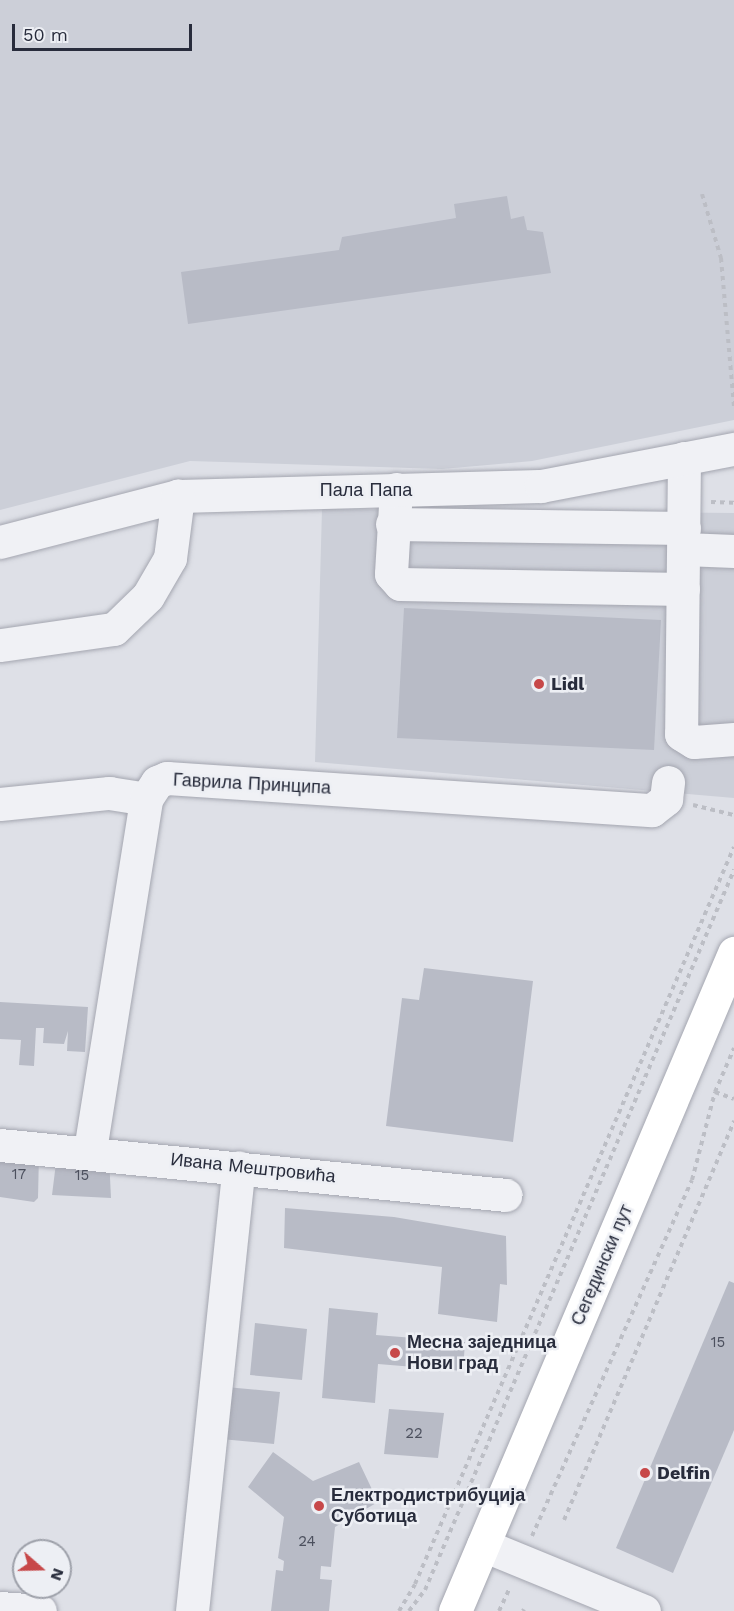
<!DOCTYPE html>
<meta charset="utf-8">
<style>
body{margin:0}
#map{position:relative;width:734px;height:1611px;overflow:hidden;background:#dee0e7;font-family:"Work Sans",sans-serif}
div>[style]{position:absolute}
.built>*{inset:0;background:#cccfd8}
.building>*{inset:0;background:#b8bbc6}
.path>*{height:4px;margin-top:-2px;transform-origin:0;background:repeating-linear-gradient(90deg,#bcbec5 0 4.5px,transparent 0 9px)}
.roads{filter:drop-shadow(0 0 2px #a4a6b0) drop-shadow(0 0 2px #a4a6b0)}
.minor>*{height:33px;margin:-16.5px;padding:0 16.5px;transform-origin:16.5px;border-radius:16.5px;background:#f0f1f5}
.major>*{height:33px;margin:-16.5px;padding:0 16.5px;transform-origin:16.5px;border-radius:16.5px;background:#fff}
.dots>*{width:16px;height:16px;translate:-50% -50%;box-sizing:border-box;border:3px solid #edeff4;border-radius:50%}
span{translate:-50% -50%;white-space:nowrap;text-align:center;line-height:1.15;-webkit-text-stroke:5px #edeff4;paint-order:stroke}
.number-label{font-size:15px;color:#4c505e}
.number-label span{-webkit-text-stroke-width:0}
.street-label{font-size:18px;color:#282c3c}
.poi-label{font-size:18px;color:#282c3c;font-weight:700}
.left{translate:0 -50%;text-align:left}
.north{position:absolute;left:12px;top:1539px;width:60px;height:60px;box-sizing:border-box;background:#edeff4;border:2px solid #9ea1aa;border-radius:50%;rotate:110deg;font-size:16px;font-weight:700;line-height:24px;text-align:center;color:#282c3c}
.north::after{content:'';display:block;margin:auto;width:21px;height:27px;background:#c74849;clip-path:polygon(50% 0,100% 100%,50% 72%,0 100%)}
.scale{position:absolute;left:12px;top:24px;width:180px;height:27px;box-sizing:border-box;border:3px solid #282c3c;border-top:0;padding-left:8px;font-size:18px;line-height:21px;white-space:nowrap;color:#282c3c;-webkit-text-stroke:4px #edeff4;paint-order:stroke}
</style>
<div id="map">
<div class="built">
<i style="clip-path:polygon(0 0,734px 0,734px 420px,532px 461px,442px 469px,190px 461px,0 510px)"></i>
<i style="clip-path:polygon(322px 509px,734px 513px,734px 798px,315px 762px)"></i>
</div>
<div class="building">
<i style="clip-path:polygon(507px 196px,511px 219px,524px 216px,527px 230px,543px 232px,551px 273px,188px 324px,181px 272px,339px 250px,342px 237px,456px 218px,454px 204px)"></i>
<i style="clip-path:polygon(404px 608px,661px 620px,654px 750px,397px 738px)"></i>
<i style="clip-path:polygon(424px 968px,533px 981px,513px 1142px,386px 1126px,402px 998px,419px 1000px)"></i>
<i style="clip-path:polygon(0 1002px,88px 1007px,85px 1052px,67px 1051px,68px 1031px,64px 1044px,43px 1043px,44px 1028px,36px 1028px,34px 1066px,19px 1065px,21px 1040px,0 1039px)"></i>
<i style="clip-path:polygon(0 1152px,39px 1154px,38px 1198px,34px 1202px,0 1197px)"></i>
<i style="clip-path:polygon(57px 1155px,109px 1157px,111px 1198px,52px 1195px)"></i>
<i style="clip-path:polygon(285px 1208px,394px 1217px,506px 1236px,507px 1285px,500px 1284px,497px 1322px,438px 1314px,442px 1267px,284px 1248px)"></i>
<i style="clip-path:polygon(729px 1281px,734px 1283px,734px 1430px,673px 1573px,616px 1548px)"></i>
<i style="clip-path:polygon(329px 1308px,378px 1313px,376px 1335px,465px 1342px,463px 1371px,378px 1364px,375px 1403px,322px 1398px)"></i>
<i style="clip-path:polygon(255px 1323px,307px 1329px,302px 1380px,250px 1375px)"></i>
<i style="clip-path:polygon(226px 1387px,280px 1392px,274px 1444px,221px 1439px)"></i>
<i style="clip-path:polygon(389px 1409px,444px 1413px,438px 1458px,384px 1454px)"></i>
<i style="clip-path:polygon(273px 1452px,313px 1481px,359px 1462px,378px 1502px,335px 1527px,331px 1567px,321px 1566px,320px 1579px,332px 1580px,329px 1611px,271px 1611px,276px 1570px,283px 1571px,284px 1561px,278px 1558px,284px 1517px,248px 1487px)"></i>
</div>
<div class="path">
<i style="left:702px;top:194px;width:67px;rotate:73.5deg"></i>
<i style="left:721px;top:258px;width:149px;rotate:85deg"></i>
<i style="left:711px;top:502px;width:23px;rotate:2deg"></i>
<i style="left:693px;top:805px;width:42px;rotate:13.7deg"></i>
<i style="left:715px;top:1092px;width:20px;rotate:20deg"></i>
<i style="left:564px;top:1520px;width:434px;rotate:-66.9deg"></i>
<i style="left:532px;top:1536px;width:390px;rotate:-65.8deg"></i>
<i style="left:692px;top:1180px;width:91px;rotate:-75.4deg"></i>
<i style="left:715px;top:1092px;width:48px;rotate:-66.6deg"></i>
<i style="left:399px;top:1611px;width:31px;rotate:-59deg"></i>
<i style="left:415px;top:1584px;width:803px;rotate:-66.6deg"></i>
<i style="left:409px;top:1611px;width:26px;rotate:-53deg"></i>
<i style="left:425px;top:1590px;width:784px;rotate:-66.77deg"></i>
<i style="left:499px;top:1611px;width:26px;rotate:-65deg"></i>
<i style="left:523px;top:1611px;width:2px;rotate:-63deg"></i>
</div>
<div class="roads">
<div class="minor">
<i style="left:684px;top:458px;width:276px;rotate:90.6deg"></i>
<i style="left:681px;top:734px;width:15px;rotate:32deg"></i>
<i style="left:694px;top:742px;width:40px;rotate:-4.3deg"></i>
<i style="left:396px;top:489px;width:85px;rotate:93.4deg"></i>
<i style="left:391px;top:574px;width:13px;rotate:48deg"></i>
<i style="left:400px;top:584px;width:283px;rotate:1deg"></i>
<i style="left:392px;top:524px;width:292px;rotate:0.8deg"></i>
<i style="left:0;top:542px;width:184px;rotate:-14.5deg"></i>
<i style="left:178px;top:496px;width:363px;rotate:-1.6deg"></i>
<i style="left:541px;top:486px;width:197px;rotate:-10.9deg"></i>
<i style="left:684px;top:549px;width:50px;rotate:2.3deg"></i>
<i style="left:1px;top:645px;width:114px;rotate:-8.1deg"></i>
<i style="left:114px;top:629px;width:47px;rotate:-44.1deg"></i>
<i style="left:148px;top:596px;width:44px;rotate:-59.9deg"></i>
<i style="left:170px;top:558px;width:63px;rotate:-82.6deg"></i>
<i style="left:0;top:804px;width:110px;rotate:-5.8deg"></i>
<i style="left:109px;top:793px;width:37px;rotate:9deg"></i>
<i style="left:0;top:1145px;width:508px;rotate:5.64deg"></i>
<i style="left:90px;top:1150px;width:355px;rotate:-80.9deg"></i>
<i style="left:146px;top:799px;width:20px;rotate:-57deg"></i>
<i style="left:157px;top:782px;width:11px;rotate:-22deg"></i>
<i style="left:167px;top:778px;width:486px;rotate:3.8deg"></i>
<i style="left:652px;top:810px;width:18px;rotate:-38deg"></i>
<i style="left:666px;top:799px;width:17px;rotate:-83deg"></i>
<i style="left:483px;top:1545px;width:174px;rotate:22.3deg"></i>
<i style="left:0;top:1608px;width:40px;rotate:4.3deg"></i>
<i style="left:192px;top:1611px;width:446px;rotate:-84deg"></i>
</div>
<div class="major">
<i style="left:455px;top:1611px;width:715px;rotate:-67.02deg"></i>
</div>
</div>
<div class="dots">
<i style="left:539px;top:684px;background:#c74849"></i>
<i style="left:395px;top:1353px;background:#c74849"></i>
<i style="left:645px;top:1473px;background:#c74849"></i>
<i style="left:319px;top:1506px;background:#c74849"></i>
</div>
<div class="number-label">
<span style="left:19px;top:1175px">17</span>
<span style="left:82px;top:1176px">15</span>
<span style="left:718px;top:1343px">15</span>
<span style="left:414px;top:1434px">22</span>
<span style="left:307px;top:1542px">24</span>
</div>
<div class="street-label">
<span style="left:366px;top:490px">Пала Папа</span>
<span style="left:252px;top:784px;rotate:3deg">Гаврила Принципа</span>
<span style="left:253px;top:1168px;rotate:6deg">Ивана Мештровића</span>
<span style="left:602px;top:1265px;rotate:-67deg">Сегедински пут</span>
</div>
<div class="poi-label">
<span class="left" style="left:551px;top:684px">Lidl</span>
<span class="left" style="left:407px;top:1353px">Месна заједница<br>Нови град</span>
<span class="left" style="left:657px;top:1473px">Delfin</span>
<span class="left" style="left:331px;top:1506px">Електродистрибуција<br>Суботица</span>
</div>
<div class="north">N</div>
<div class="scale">50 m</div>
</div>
